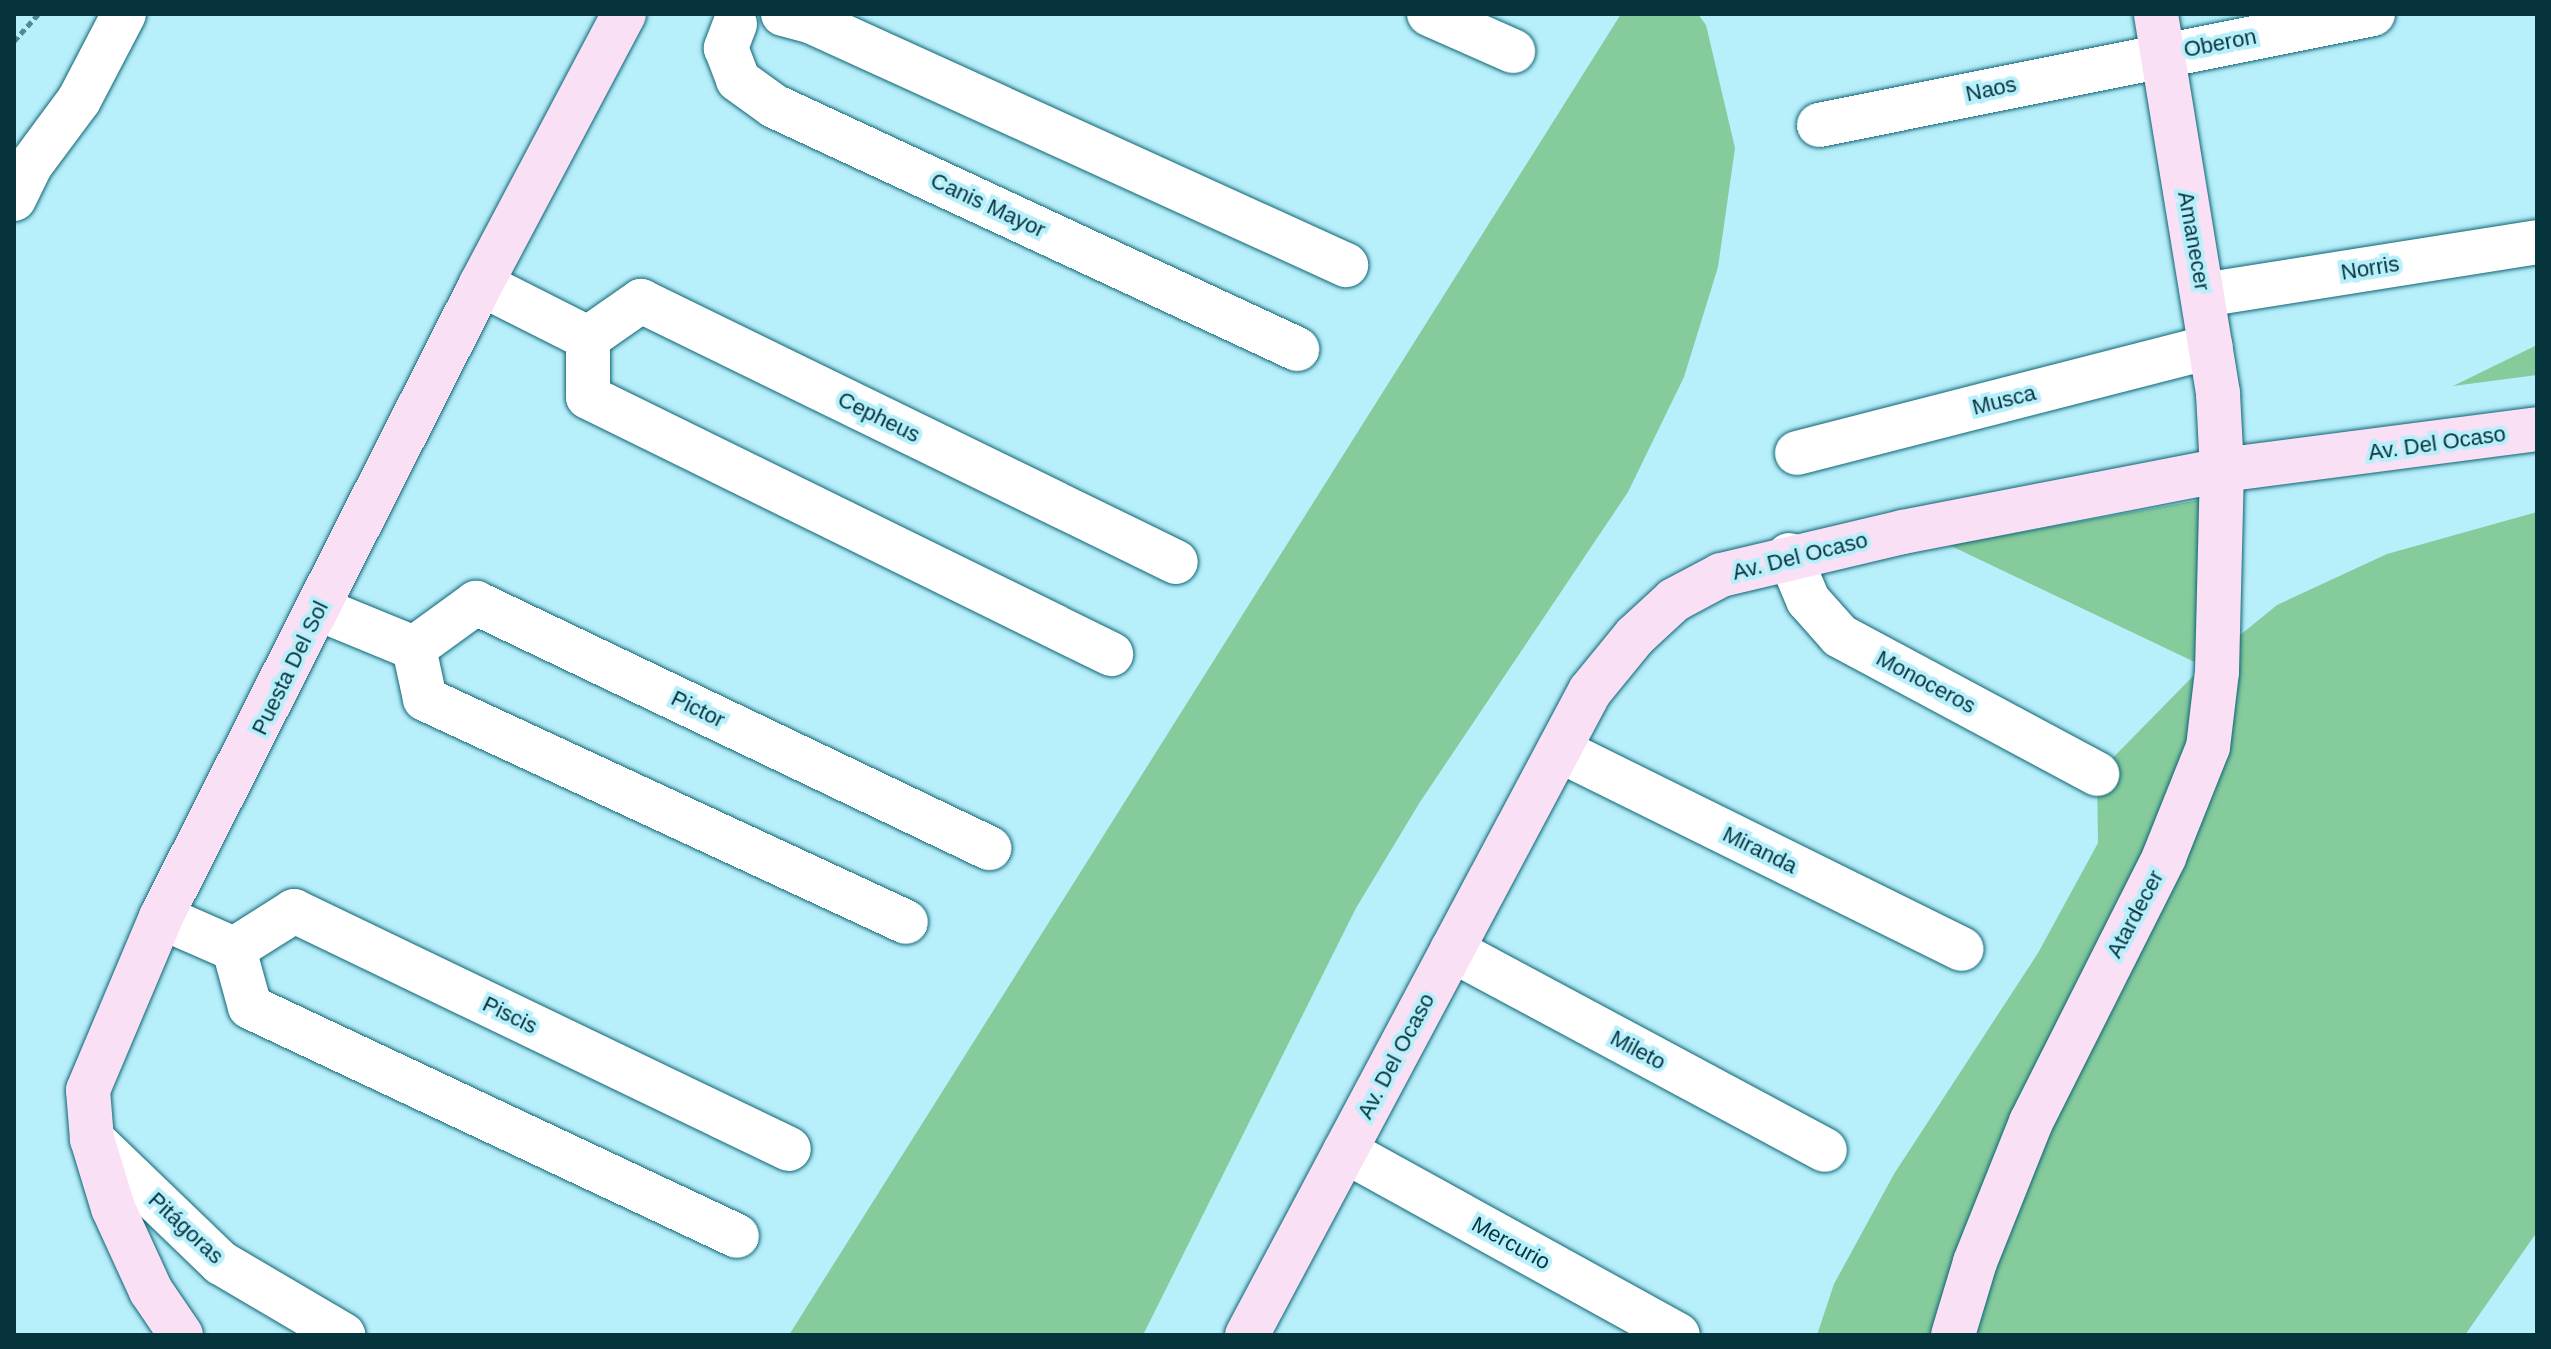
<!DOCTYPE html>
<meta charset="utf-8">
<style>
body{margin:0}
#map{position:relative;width:2551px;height:1349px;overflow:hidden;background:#b7effb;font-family:Arial,sans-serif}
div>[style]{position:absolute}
.green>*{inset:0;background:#85cb9c}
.path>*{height:5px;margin-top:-2.5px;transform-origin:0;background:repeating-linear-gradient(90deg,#568893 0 6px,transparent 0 10px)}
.roads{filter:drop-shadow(0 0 2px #0f6575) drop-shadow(0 0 2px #0f6575)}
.street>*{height:44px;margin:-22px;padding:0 22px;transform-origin:22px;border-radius:22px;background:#fff}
.secondary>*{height:44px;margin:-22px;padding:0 22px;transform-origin:22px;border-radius:22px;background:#fae0f5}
span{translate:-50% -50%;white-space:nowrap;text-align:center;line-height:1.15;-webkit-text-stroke:8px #b7effb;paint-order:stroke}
.street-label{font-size:22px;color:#06343d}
.frame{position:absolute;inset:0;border:16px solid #06343d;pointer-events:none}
</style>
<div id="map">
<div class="green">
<i style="clip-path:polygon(1621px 14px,1698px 14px,1706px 25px,1735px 148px,1718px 267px,1684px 377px,1628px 492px,1420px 802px,1356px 908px,1143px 1335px,789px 1335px)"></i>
<i style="clip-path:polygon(2537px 345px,2537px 375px,2453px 386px)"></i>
<i style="clip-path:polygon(2221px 496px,2218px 653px,2277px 605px,2387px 554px,2537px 512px,2537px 1232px,2465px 1335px,1817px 1335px,1834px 1284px,1894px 1174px,2038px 953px,2098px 843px,2097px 774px,2203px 666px,1949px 545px)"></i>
</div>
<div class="path">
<i style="left:14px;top:41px;width:36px;rotate:-48deg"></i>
</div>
<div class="roads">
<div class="street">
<i style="left:783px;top:14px;width:30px;rotate:15deg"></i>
<i style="left:812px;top:22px;width:587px;rotate:24.47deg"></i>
<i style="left:1429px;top:14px;width:92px;rotate:23.8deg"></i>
<i style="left:735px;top:24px;width:26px;rotate:111deg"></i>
<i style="left:726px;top:48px;width:34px;rotate:69deg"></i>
<i style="left:738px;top:80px;width:44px;rotate:35.8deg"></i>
<i style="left:774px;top:106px;width:577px;rotate:24.92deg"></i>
<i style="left:1819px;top:125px;width:565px;rotate:-11.33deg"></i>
<i style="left:14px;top:199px;width:37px;rotate:-64deg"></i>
<i style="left:30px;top:166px;width:82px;rotate:-53.4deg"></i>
<i style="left:79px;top:100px;width:97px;rotate:-62.4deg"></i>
<i style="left:481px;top:284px;width:120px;rotate:26.8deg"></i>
<i style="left:2203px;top:295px;width:338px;rotate:-9deg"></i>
<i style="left:588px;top:338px;width:65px;rotate:-34.9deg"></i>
<i style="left:641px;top:301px;width:595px;rotate:26.01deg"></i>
<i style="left:588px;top:338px;width:59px;rotate:90deg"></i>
<i style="left:588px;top:397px;width:583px;rotate:26.17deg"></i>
<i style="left:1797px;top:453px;width:427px;rotate:-14.4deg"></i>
<i style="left:1789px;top:555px;width:49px;rotate:67.1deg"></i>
<i style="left:1808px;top:600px;width:48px;rotate:48.4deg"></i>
<i style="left:1840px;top:636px;width:292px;rotate:28.2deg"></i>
<i style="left:319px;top:609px;width:103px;rotate:22.3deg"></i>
<i style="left:414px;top:648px;width:77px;rotate:-36deg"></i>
<i style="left:476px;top:603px;width:569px;rotate:25.53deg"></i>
<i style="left:414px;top:648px;width:52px;rotate:77.8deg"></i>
<i style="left:425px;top:699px;width:530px;rotate:24.87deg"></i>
<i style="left:1559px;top:750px;width:449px;rotate:26.3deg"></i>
<i style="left:161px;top:917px;width:80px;rotate:23.7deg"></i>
<i style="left:234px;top:949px;width:60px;rotate:74.6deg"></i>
<i style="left:250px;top:1007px;width:538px;rotate:25.18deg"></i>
<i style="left:234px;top:949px;width:71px;rotate:-32.3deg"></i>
<i style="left:294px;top:911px;width:549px;rotate:25.68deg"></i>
<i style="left:1452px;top:950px;width:423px;rotate:28.2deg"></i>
<i style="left:92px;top:1139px;width:179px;rotate:43.9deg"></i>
<i style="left:221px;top:1263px;width:142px;rotate:30.5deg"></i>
<i style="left:1345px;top:1151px;width:380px;rotate:28.9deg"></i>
</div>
<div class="secondary">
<i style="left:181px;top:1335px;width:53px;rotate:-124.3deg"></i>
<i style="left:151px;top:1291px;width:91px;rotate:-114.6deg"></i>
<i style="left:113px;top:1208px;width:72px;rotate:-106.9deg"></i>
<i style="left:92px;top:1139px;width:49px;rotate:-94.7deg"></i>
<i style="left:88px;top:1090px;width:188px;rotate:-67.1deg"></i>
<i style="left:161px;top:917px;width:709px;rotate:-63.18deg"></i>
<i style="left:481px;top:284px;width:306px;rotate:-62.1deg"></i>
<i style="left:1247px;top:1335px;width:730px;rotate:-61.96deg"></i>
<i style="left:1590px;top:691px;width:71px;rotate:-50.7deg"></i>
<i style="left:1635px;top:636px;width:53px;rotate:-42.7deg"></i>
<i style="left:1674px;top:600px;width:53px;rotate:-28deg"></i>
<i style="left:1721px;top:575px;width:187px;rotate:-13.3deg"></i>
<i style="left:1903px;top:532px;width:325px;rotate:-11deg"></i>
<i style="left:2222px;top:470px;width:318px;rotate:-7.4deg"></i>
<i style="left:1953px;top:1335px;width:76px;rotate:-73.2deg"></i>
<i style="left:1975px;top:1262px;width:151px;rotate:-68.2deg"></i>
<i style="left:2031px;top:1122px;width:297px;rotate:-63.3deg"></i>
<i style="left:2164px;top:857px;width:118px;rotate:-68.2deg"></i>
<i style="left:2208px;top:747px;width:76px;rotate:-83.2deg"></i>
<i style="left:2217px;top:672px;width:202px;rotate:-88.6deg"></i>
<i style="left:2222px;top:470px;width:77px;rotate:-93deg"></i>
<i style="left:2218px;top:393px;width:384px;rotate:-99.3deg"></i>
</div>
</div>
<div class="street-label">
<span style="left:2220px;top:43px;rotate:-11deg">Oberon</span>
<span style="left:1991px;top:89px;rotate:-12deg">Naos</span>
<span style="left:988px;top:205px;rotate:25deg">Canis Mayor</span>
<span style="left:2194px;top:241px;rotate:80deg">Amanecer</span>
<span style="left:2370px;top:268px;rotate:-9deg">Norris</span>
<span style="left:2004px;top:400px;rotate:-14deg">Musca</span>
<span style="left:879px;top:417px;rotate:26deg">Cepheus</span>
<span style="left:2437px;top:443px;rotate:-8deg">Av. Del Ocaso</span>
<span style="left:1800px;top:556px;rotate:-14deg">Av. Del Ocaso</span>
<span style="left:290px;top:668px;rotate:-64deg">Puesta Del Sol</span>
<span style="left:1926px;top:682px;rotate:28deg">Monoceros</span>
<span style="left:698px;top:709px;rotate:26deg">Pictor</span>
<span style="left:1760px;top:850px;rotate:26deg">Miranda</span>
<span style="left:2135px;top:914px;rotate:-62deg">Atardecer</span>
<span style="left:510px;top:1015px;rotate:26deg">Piscis</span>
<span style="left:1638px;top:1050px;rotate:28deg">Mileto</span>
<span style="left:1396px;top:1056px;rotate:-62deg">Av. Del Ocaso</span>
<span style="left:186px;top:1228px;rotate:43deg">Pitágoras</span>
<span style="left:1511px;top:1243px;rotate:29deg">Mercurio</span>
</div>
<div class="frame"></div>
</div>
